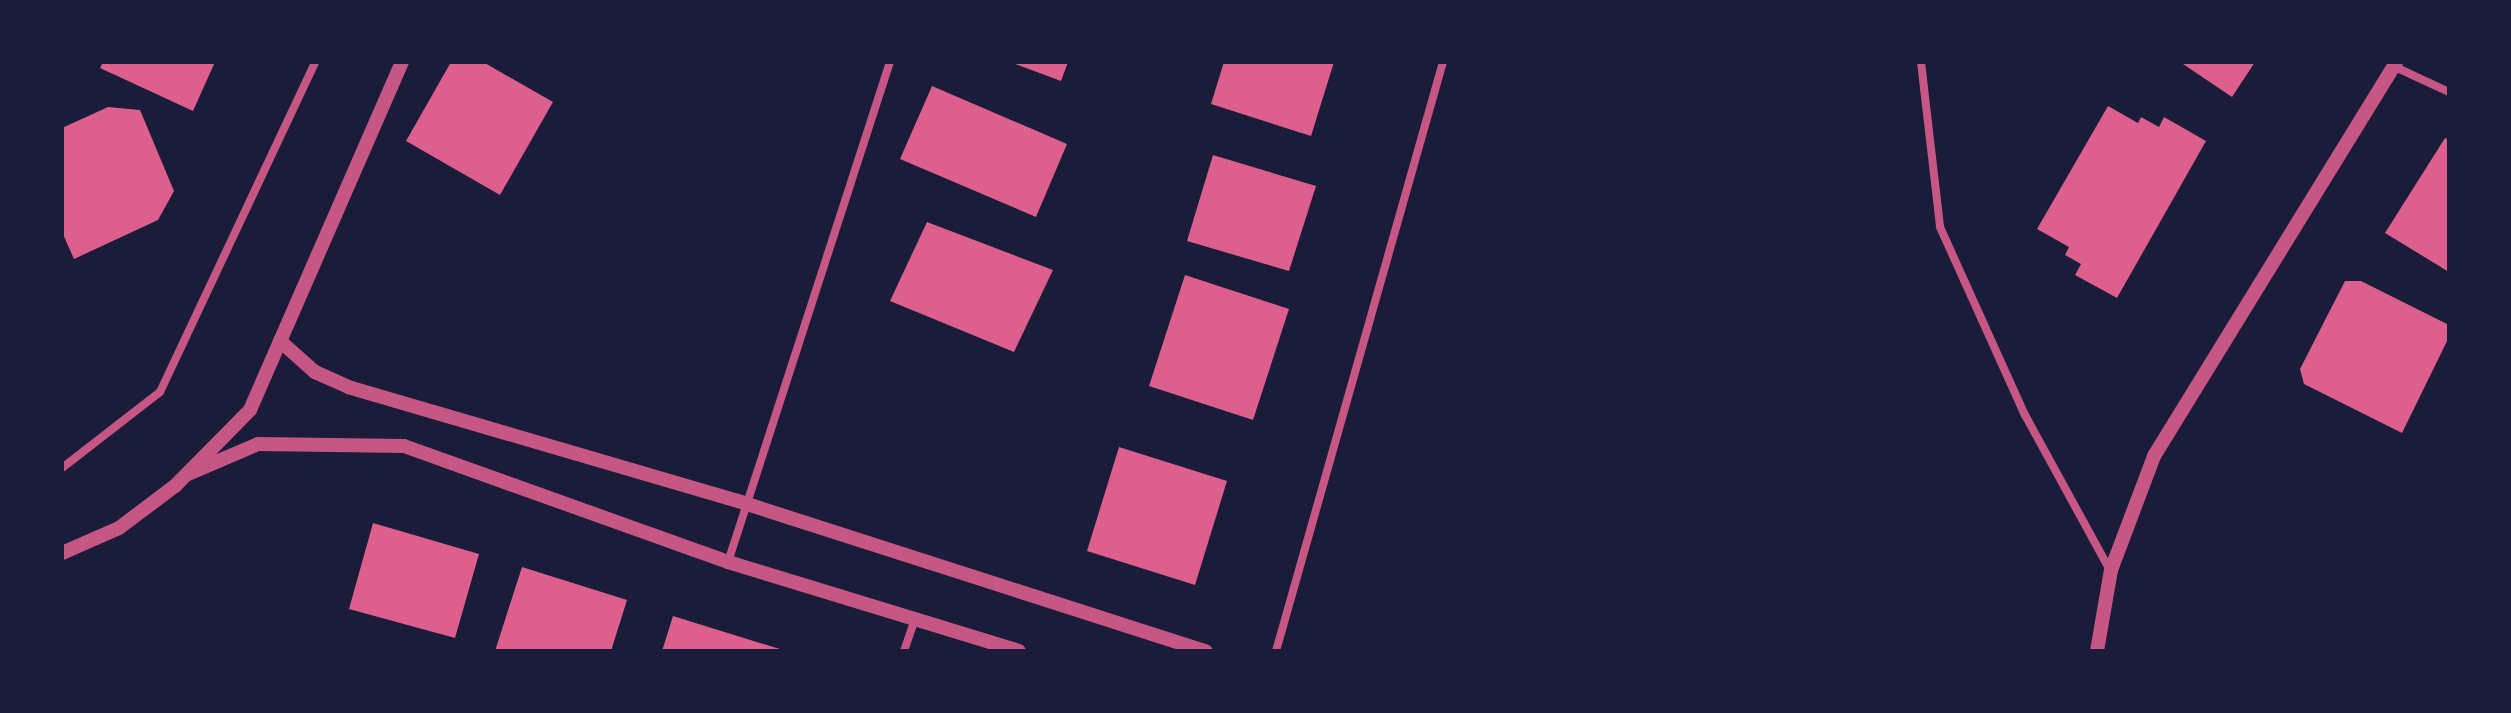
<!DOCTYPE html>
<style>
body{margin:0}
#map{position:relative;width:2511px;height:713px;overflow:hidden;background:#1b1b3a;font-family:"PT Sans Narrow",sans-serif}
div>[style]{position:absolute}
.building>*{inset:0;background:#dd5f8e}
.minor>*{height:8px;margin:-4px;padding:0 4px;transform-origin:4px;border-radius:4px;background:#c65784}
.tertiary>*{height:14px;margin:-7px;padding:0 7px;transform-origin:7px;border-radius:7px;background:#c65784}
span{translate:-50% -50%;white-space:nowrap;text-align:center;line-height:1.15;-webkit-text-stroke:7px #1b1b3a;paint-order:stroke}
.frame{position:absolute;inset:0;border:64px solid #1b1b3a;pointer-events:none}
</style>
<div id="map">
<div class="building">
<i style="clip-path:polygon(103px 62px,215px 62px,193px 111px,100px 68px)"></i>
<i style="clip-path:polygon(451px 62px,483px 62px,553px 102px,500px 195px,406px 141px)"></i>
<i style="clip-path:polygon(1010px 62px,1068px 62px,1061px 81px)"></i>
<i style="clip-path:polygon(1224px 62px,1334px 62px,1311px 136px,1211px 104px)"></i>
<i style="clip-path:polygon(2180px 62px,2255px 62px,2232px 97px)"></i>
<i style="clip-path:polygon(932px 86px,1067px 144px,1036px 217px,900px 159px)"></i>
<i style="clip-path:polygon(2108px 106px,2138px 123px,2141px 117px,2159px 127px,2164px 117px,2206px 141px,2117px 298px,2075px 275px,2081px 264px,2065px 255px,2069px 247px,2037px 229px)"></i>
<i style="clip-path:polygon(108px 107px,140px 110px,174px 191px,158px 220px,74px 259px,62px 232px,62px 128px)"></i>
<i style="clip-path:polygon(2445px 138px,2449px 140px,2449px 272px,2385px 233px)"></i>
<i style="clip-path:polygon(1213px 155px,1316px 186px,1289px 271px,1187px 241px)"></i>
<i style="clip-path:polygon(927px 222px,1053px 270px,1014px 352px,890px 301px)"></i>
<i style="clip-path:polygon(1185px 275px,1289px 309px,1253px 420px,1149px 386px)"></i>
<i style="clip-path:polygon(2345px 281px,2361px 281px,2449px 325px,2449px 337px,2402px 433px,2304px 384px,2300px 369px)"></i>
<i style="clip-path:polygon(1119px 447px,1227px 481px,1195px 585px,1087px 551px)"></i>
<i style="clip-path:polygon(373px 523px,479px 554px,455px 638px,349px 609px)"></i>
<i style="clip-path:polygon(522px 567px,627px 600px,611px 651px,495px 651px)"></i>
<i style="clip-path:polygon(673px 616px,783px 650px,783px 651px,662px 651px)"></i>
</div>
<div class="minor">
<i style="left:1921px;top:62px;width:166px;rotate:83.4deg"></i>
<i style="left:1940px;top:227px;width:206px;rotate:65.7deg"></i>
<i style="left:2025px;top:415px;width:177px;rotate:61.3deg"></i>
<i style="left:2393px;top:66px;width:62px;rotate:24.9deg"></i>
<i style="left:62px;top:468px;width:124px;rotate:-37.8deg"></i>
<i style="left:160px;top:392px;width:365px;rotate:-64.8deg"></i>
<i style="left:728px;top:562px;width:526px;rotate:-72.05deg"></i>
<i style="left:904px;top:651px;width:34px;rotate:-71deg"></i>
<i style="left:1276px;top:651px;width:612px;rotate:-74.17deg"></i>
</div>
<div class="tertiary">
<i style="left:280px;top:341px;width:47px;rotate:41.5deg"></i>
<i style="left:315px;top:372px;width:36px;rotate:24deg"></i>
<i style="left:348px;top:387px;width:416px;rotate:16.3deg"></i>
<i style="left:747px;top:504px;width:482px;rotate:17.8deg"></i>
<i style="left:188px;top:474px;width:76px;rotate:-23.2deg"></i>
<i style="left:258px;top:444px;width:146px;rotate:0.8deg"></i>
<i style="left:404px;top:446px;width:344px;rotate:19.7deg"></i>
<i style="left:728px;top:562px;width:304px;rotate:17deg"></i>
<i style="left:62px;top:553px;width:62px;rotate:-23.7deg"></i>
<i style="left:119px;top:528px;width:70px;rotate:-36.9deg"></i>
<i style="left:175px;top:486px;width:107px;rotate:-45.4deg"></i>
<i style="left:250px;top:410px;width:380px;rotate:-66.4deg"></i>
<i style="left:2097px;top:651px;width:82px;rotate:-80.2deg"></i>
<i style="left:2111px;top:570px;width:122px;rotate:-69.3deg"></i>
<i style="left:2154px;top:456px;width:462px;rotate:-58.4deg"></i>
</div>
<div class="frame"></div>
</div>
